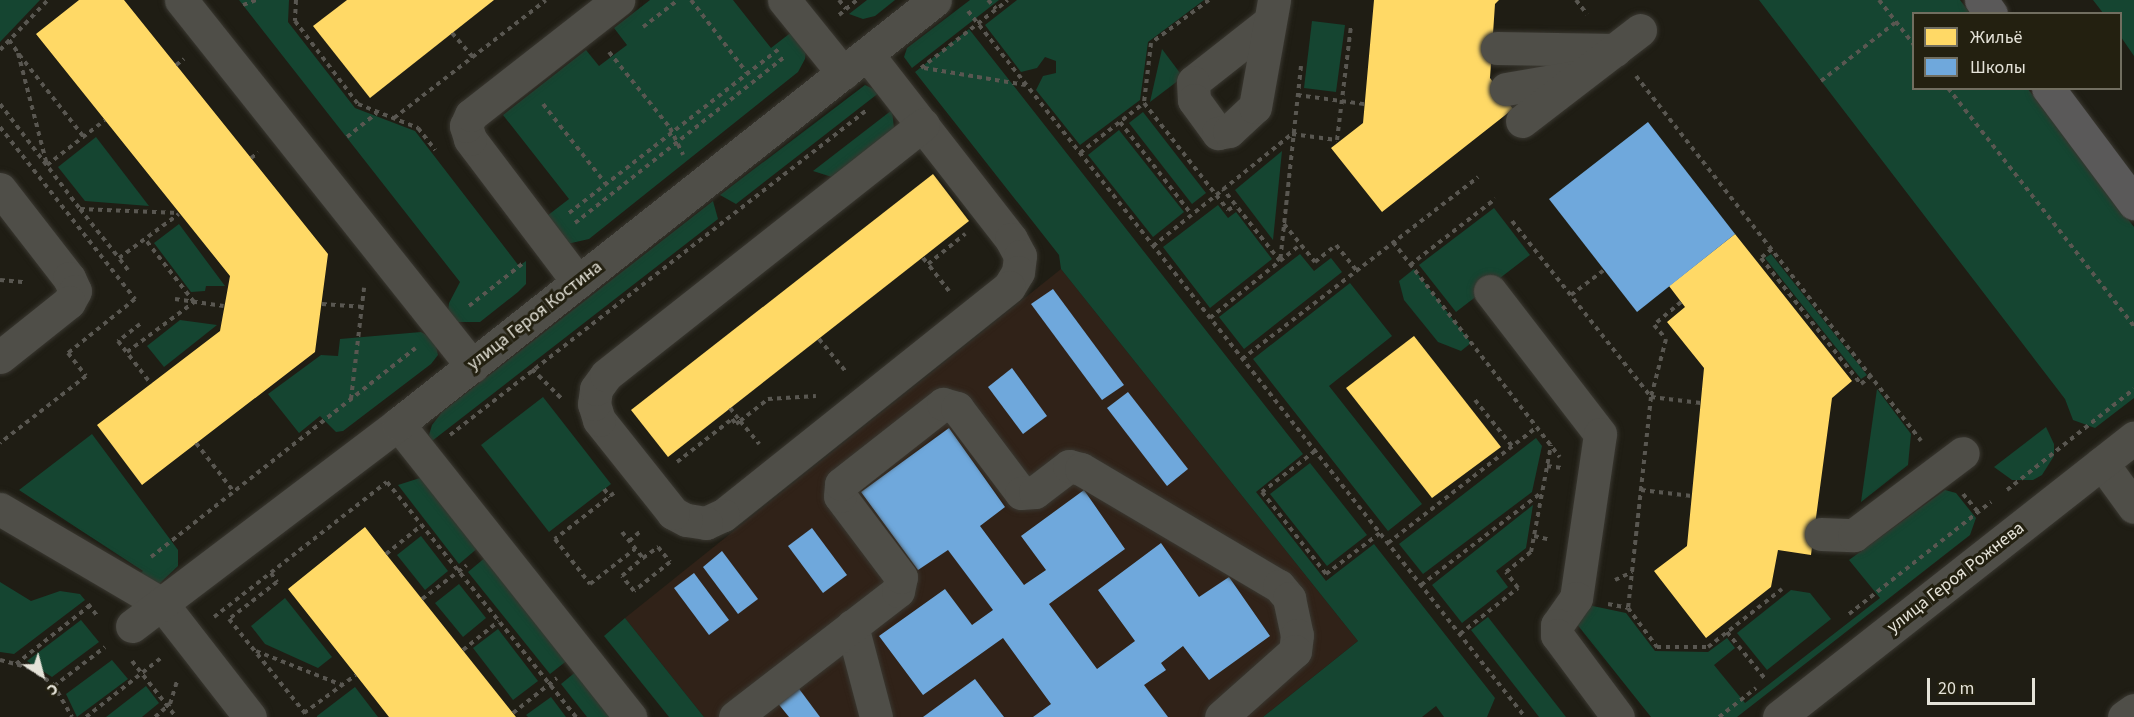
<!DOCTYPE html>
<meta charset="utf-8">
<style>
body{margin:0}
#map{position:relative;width:2134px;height:717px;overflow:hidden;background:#1f1d14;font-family:"Source Sans 3",sans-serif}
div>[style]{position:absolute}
.education>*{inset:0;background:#302218}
.green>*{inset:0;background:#154531}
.homes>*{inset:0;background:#ffd966}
.schools>*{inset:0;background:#6fa8dc}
.path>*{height:4px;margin-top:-2px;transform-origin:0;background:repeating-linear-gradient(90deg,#595751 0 4.5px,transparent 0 9px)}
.roads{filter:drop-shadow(0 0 2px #393730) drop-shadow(0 0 2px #393730)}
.minor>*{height:33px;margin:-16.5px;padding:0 16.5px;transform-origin:16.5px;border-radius:16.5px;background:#4f4e48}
.major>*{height:33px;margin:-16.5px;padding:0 16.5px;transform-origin:16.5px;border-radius:16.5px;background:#5a5959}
span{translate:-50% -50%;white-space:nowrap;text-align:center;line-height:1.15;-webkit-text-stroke:6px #232010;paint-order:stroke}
.street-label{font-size:18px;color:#e5e3d9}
.legend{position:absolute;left:1912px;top:12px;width:210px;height:78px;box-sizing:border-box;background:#232010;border:2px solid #716e60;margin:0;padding:8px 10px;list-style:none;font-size:18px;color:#e5e3d9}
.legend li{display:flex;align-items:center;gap:12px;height:30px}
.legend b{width:30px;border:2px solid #716e60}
.north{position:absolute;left:12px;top:645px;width:60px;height:60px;-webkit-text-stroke:4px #232010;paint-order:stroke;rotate:144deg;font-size:16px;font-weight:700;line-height:24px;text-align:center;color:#e5e3d9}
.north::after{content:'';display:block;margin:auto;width:21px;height:27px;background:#e5e3d9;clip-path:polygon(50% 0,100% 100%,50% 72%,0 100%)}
.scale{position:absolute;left:1927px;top:678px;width:108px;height:27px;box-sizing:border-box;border:3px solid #e5e3d9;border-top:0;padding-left:8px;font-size:18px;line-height:21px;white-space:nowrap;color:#e5e3d9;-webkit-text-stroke:4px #232010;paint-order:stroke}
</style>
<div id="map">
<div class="education">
<i style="clip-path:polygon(1061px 269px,1358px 641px,1263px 717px,704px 717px,625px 618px)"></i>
</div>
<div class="green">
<i style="clip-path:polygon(0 0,40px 0,0 42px)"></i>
<i style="clip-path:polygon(239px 0,289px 0,288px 22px,355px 108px,415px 131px,519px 266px,526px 261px,526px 284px,518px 292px,480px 322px,456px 322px,448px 312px,449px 303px,460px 282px)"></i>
<i style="clip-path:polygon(650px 0,733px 0,771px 48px,793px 31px,806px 49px,805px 59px,798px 72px,589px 239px,567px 244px,543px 219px,569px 199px,503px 115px,586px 50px,599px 66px,627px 45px,614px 28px)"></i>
<i style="clip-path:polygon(867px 0,895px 0,875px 16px,863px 19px,849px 14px)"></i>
<i style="clip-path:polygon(970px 0,999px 0,912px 68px,904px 57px,907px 48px)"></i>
<i style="clip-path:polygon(1017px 0,1204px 0,1148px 42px,1140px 100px,1080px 145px,1036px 90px,1043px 76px,1056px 73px,1056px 61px,1045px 57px,1037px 68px,1021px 72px,985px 25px)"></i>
<i style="clip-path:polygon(1759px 0,1960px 0,1970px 13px,1914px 14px,1914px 88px,2028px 89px,2134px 227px,2134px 398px,2095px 428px,2073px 420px,2065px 399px)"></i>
<i style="clip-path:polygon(2093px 0,2134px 0,2134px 56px,2121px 37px,2120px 14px,2103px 13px)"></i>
<i style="clip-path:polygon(1312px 21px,1345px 25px,1336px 92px,1304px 88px)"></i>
<i style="clip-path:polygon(969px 29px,1303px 454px,1256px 492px,1326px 581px,1374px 544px,1495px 698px,1487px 717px,1444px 717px,1436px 706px,1422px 717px,1263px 717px,1358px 641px,1061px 269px,1059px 255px,915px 72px)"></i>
<i style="clip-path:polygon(1162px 49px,1183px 77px,1150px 102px)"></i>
<i style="clip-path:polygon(865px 85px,880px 92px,736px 204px,720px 195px)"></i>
<i style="clip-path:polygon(892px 110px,894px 128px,835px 178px,813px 171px)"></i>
<i style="clip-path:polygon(1143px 112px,1206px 193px,1192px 204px,1129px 123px)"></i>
<i style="clip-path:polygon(1119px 130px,1184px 212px,1153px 237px,1088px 155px)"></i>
<i style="clip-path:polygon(96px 137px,149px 206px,85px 201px,58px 167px)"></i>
<i style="clip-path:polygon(1282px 151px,1273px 240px,1235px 190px)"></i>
<i style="clip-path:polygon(713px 201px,718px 219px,432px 441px,429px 435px,432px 425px,442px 412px)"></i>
<i style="clip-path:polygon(1218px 205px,1228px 218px,1236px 212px,1272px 259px,1210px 308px,1163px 247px)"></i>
<i style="clip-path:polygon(1494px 208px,1530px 255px,1456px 312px,1419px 265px)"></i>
<i style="clip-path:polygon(179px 224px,225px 286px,206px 286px,205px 291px,191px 292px,154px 243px)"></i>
<i style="clip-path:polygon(1300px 254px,1314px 271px,1331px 258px,1342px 272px,1244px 349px,1219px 317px)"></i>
<i style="clip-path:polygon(1771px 254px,1867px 375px,1861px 379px,1765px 258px)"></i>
<i style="clip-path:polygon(1414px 269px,1471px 343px,1461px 351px,1438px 342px,1404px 300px,1399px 281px)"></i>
<i style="clip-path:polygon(1350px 283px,1392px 336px,1329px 386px,1422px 504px,1388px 531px,1253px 359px)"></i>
<i style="clip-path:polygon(180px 320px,217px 325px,164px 367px,147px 346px)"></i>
<i style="clip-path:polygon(421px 332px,434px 339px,436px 346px,438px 355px,431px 364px,343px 431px,336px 432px,320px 416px,299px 433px,268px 394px,321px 355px,338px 356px,340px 339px)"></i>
<i style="clip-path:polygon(1877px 389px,1911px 434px,1908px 465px,1861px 502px)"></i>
<i style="clip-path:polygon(543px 397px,611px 484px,549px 532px,481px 445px)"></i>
<i style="clip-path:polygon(2046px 427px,2054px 444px,2054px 456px,2042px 475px,2033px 480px,2012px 480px,1994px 467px)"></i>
<i style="clip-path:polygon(92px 434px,178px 550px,178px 566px,159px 584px,135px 577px,143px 571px,19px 490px)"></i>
<i style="clip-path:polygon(1536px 438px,1542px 446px,1532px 492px,1423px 574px,1399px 544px)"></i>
<i style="clip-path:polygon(1310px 463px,1367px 535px,1327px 566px,1270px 494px)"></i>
<i style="clip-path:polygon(423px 477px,479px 547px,459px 564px,398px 485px)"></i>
<i style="clip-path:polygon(1945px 490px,1956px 493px,1976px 518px,1970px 535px,1737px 717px,1651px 717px,1568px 613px,1574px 602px,1626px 613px,1655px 651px,1708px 652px,1727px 638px,1735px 648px,1714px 665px,1745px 703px,1880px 598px,1849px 560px)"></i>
<i style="clip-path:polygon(1533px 505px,1526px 548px,1496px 571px,1508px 587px,1462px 623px,1432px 585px)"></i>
<i style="clip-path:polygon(421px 536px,448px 571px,425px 590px,397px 555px)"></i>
<i style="clip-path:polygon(487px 556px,569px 659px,550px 674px,468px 572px)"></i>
<i style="clip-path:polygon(0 582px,31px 601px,60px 591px,80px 594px,85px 600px,14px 654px,0 652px)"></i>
<i style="clip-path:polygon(459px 584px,486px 618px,463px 637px,435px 603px)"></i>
<i style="clip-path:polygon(1791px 590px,1810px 593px,1831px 619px,1767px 670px,1737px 633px)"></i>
<i style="clip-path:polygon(285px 598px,332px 657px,318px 668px,265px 644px,251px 626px)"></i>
<i style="clip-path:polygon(1488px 617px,1566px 717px,1539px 717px,1471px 630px)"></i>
<i style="clip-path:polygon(625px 618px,704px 717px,669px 717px,604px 636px)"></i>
<i style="clip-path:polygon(81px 620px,99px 642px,52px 677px,27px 661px)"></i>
<i style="clip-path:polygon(498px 629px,538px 681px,513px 700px,473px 648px)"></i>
<i style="clip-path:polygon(112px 660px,128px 679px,77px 717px,66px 694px)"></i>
<i style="clip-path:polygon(578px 670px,615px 717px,587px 717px,561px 684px)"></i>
<i style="clip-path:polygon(146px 686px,159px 703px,142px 717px,106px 717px)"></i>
<i style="clip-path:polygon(355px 687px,378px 717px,317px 717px,317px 716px)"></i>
<i style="clip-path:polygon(551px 697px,566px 717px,528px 717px,526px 715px)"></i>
</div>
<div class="homes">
<i style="clip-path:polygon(79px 0,124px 0,328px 254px,315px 352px,142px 485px,97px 425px,220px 331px,230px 276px,36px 34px)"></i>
<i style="clip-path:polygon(347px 0,494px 0,370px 98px,313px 26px)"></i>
<i style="clip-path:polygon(1374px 0,1499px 0,1495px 4px,1490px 78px,1513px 109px,1382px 212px,1331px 148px,1363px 123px)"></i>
<i style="clip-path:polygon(933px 174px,969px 221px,668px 457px,631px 410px)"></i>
<i style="clip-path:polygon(1735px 234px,1852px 381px,1832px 398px,1811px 555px,1778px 550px,1771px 587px,1706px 638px,1654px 571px,1687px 546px,1704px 368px,1667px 322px,1685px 307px,1669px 286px)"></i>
<i style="clip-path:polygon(1414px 336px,1501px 447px,1432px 498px,1346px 388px)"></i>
<i style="clip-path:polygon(365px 527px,386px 554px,516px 717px,389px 717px,356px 675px,288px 589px)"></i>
</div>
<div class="schools">
<i style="clip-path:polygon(1648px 122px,1735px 234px,1637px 312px,1549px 199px)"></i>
<i style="clip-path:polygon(1053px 289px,1124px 385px,1102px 400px,1031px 304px)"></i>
<i style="clip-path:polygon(1012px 368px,1047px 416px,1023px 434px,988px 387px)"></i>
<i style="clip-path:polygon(1128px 392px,1188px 469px,1167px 486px,1107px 408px)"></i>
<i style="clip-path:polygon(949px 428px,1005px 507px,980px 526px,1024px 585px,1046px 570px,1021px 536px,1084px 490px,1125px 549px,1049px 604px,1097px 669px,1135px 641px,1098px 590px,1161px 543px,1199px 597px,1229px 577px,1270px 636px,1209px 680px,1183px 646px,1161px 663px,1166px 670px,1144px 685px,1168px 717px,1033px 717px,1051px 704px,1003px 638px,923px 695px,879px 636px,945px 589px,972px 625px,993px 610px,948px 550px,918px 570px,861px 492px)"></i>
<i style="clip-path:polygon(812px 528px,847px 575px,823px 593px,788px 546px)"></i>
<i style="clip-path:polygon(722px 551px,758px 599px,738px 614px,703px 567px)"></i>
<i style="clip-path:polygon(694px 573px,729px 620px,709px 635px,674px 588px)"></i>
<i style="clip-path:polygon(975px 679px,1004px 717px,923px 717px)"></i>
<i style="clip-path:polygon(797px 686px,820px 717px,789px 717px,776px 701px)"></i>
</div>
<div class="path">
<i style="left:296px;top:0;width:21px;rotate:93deg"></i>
<i style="left:295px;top:21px;width:104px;rotate:52.8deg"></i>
<i style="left:358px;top:104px;width:65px;rotate:21.8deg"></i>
<i style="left:418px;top:128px;width:28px;rotate:52deg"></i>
<i style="left:691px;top:0;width:92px;rotate:52.5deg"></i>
<i style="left:839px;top:0;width:11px;rotate:52deg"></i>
<i style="left:988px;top:0;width:12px;rotate:48deg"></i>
<i style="left:1209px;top:0;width:72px;rotate:143.4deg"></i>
<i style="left:1151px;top:43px;width:60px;rotate:96.7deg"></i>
<i style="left:1144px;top:103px;width:136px;rotate:51.9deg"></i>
<i style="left:1228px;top:210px;width:9px;rotate:-32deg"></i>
<i style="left:1576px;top:0;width:18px;rotate:52deg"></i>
<i style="left:1879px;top:0;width:57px;rotate:52.1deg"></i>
<i style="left:243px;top:5px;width:14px;rotate:-21deg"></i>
<i style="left:968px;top:11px;width:899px;rotate:51.73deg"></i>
<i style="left:839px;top:15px;width:23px;rotate:-40deg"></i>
<i style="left:643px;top:27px;width:44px;rotate:-37.6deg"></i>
<i style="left:452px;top:33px;width:32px;rotate:49deg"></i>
<i style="left:9px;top:40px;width:16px;rotate:55deg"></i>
<i style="left:0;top:50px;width:69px;rotate:-46.2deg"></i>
<i style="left:609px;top:52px;width:97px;rotate:51.2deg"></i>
<i style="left:670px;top:128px;width:30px;rotate:64deg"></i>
<i style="left:176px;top:65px;width:10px;rotate:-37deg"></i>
<i style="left:1301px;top:66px;width:196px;rotate:96.1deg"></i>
<i style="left:1280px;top:261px;width:27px;rotate:-39deg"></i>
<i style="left:921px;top:68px;width:110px;rotate:-38deg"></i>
<i style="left:924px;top:68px;width:103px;rotate:9.5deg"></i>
<i style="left:1636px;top:76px;width:463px;rotate:52deg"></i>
<i style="left:1821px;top:81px;width:95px;rotate:-38.2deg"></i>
<i style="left:1948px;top:88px;width:302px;rotate:52deg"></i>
<i style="left:1297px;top:95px;width:68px;rotate:7.7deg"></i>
<i style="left:0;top:104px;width:132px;rotate:52.7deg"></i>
<i style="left:80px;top:209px;width:99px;rotate:2.3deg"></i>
<i style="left:543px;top:104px;width:102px;rotate:51.8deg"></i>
<i style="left:394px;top:118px;width:192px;rotate:-37.8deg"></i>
<i style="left:1120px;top:122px;width:116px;rotate:52.3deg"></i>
<i style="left:0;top:127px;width:219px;rotate:51.9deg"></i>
<i style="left:135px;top:299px;width:86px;rotate:141.1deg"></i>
<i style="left:68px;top:353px;width:29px;rotate:52deg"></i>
<i style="left:86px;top:376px;width:109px;rotate:142.1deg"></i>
<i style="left:83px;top:136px;width:105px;rotate:-128.1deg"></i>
<i style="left:18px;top:53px;width:116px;rotate:75.5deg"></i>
<i style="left:47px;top:165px;width:73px;rotate:-37.8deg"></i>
<i style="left:347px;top:137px;width:38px;rotate:-39deg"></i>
<i style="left:1080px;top:153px;width:81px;rotate:-38deg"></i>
<i style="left:251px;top:158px;width:9px;rotate:-36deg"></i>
<i style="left:80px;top:209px;width:63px;rotate:51.5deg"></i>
<i style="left:569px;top:213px;width:268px;rotate:-38deg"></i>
<i style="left:1512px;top:221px;width:224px;rotate:51.7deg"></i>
<i style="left:1651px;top:397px;width:212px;rotate:96.2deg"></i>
<i style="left:1628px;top:608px;width:49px;rotate:53.4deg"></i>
<i style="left:1657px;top:647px;width:51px"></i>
<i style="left:1708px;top:647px;width:94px;rotate:-38.1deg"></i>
<i style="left:575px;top:223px;width:269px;rotate:-38.4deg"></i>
<i style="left:1284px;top:224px;width:49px;rotate:50.8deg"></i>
<i style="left:1315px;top:262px;width:27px;rotate:-39deg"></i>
<i style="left:1336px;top:245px;width:33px;rotate:51deg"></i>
<i style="left:1393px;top:242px;width:272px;rotate:52.2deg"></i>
<i style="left:1153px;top:246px;width:179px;rotate:-38.9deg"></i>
<i style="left:1292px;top:134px;width:45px;rotate:7.6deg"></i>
<i style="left:1337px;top:140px;width:115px;rotate:-83deg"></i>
<i style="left:1772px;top:249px;width:14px;rotate:141deg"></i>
<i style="left:1761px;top:258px;width:161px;rotate:51.6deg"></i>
<i style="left:1861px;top:384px;width:13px;rotate:-39deg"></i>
<i style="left:923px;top:258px;width:8px;rotate:50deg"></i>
<i style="left:1410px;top:265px;width:108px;rotate:-37.8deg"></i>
<i style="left:128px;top:270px;width:15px;rotate:-127deg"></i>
<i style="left:119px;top:258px;width:74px;rotate:-36.3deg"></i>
<i style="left:0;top:280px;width:25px;rotate:5deg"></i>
<i style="left:949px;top:291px;width:34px;rotate:-128deg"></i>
<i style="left:928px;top:264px;width:48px;rotate:-39deg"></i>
<i style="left:1571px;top:295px;width:41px;rotate:-37.1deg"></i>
<i style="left:175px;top:299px;width:49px;rotate:8.1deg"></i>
<i style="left:1681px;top:302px;width:35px;rotate:140deg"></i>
<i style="left:1654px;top:325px;width:18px;rotate:49deg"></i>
<i style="left:1666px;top:339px;width:60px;rotate:104.5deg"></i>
<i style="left:1651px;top:397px;width:50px;rotate:6.8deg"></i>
<i style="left:322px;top:304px;width:39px;rotate:4deg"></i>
<i style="left:469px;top:306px;width:68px;rotate:-38.4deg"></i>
<i style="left:1210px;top:318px;width:90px;rotate:-39.2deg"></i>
<i style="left:1280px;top:261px;width:92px;rotate:-128.4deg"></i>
<i style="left:140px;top:324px;width:28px;rotate:142deg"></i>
<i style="left:118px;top:341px;width:54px;rotate:52.5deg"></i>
<i style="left:819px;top:339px;width:44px;rotate:50.5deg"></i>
<i style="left:127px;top:352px;width:84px;rotate:-36.7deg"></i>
<i style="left:194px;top:302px;width:80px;rotate:-127.9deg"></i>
<i style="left:1242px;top:359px;width:298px;rotate:-37.6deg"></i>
<i style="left:532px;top:369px;width:41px;rotate:45deg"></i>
<i style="left:351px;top:399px;width:112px;rotate:-83.3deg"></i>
<i style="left:1475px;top:400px;width:59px;rotate:51.2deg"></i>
<i style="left:730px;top:408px;width:16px;rotate:52deg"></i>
<i style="left:740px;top:421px;width:36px;rotate:-38deg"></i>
<i style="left:768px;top:399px;width:48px;rotate:-3.6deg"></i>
<i style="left:450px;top:435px;width:530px;rotate:-37.95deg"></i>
<i style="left:196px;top:443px;width:62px;rotate:52.2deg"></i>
<i style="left:1315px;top:451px;width:67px;rotate:142.3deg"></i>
<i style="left:1262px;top:492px;width:104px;rotate:52deg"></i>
<i style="left:1326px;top:574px;width:68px;rotate:-37.2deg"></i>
<i style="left:677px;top:462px;width:70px;rotate:-38deg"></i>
<i style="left:732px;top:419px;width:6px;rotate:51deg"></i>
<i style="left:736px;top:424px;width:5px;rotate:-37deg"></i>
<i style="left:740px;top:421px;width:30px;rotate:50deg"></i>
<i style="left:1547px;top:466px;width:15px;rotate:8deg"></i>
<i style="left:604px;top:489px;width:10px;rotate:53deg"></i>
<i style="left:1641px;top:490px;width:51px;rotate:6.7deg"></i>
<i style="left:2007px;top:490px;width:162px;rotate:-38.5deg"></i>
<i style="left:614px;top:493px;width:75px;rotate:142.1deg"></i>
<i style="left:555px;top:539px;width:57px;rotate:52.1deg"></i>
<i style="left:590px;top:584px;width:57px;rotate:-37.9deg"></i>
<i style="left:1963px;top:494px;width:23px;rotate:50deg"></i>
<i style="left:622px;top:532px;width:33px;rotate:51deg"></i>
<i style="left:643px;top:558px;width:19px;rotate:-36deg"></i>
<i style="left:658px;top:547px;width:19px;rotate:51deg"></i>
<i style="left:670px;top:562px;width:46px;rotate:141.1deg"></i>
<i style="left:634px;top:591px;width:19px;rotate:-129deg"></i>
<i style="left:622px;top:576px;width:28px;rotate:-41deg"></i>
<i style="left:1534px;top:536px;width:17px;rotate:13deg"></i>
<i style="left:629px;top:541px;width:17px;rotate:-40deg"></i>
<i style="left:1388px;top:543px;width:189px;rotate:-37.9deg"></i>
<i style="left:386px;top:554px;width:46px;rotate:-38.9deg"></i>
<i style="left:151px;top:557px;width:337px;rotate:-38.3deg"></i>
<i style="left:271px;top:573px;width:11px;rotate:56deg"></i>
<i style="left:277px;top:582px;width:61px;rotate:142.4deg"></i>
<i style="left:229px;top:619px;width:126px;rotate:51.1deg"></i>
<i style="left:1615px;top:580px;width:19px;rotate:-25deg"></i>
<i style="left:1421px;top:585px;width:153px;rotate:-37.5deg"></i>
<i style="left:422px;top:599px;width:56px;rotate:-37.1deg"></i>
<i style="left:88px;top:604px;width:16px;rotate:52deg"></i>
<i style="left:1608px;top:604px;width:20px;rotate:11deg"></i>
<i style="left:1849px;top:614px;width:181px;rotate:-38.3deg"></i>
<i style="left:214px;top:617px;width:219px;rotate:-38deg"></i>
<i style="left:387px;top:482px;width:302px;rotate:51.2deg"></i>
<i style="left:1727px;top:632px;width:62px;rotate:50.9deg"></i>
<i style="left:1460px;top:634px;width:74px;rotate:-38.4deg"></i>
<i style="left:1518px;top:588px;width:20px;rotate:-127deg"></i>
<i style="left:1506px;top:572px;width:32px;rotate:-39deg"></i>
<i style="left:1531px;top:552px;width:109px;rotate:-79.4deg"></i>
<i style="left:463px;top:650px;width:46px;rotate:-38.9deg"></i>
<i style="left:256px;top:651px;width:92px;rotate:21.6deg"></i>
<i style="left:0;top:660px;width:31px;rotate:15deg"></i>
<i style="left:30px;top:668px;width:28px;rotate:35deg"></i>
<i style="left:53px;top:684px;width:38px;rotate:60deg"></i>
<i style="left:132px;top:661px;width:71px;rotate:51.8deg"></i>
<i style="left:16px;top:664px;width:98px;rotate:-38.4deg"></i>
<i style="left:54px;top:686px;width:64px;rotate:-37.4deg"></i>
<i style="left:304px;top:713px;width:64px;rotate:-36.2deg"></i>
<i style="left:513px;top:713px;width:56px;rotate:-38.5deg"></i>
<i style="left:86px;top:717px;width:95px;rotate:-38.2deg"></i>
<i style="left:155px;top:717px;width:20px;rotate:-41deg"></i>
<i style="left:170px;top:704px;width:24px;rotate:-73deg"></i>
<i style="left:1719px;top:717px;width:47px;rotate:-38.1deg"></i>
</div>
<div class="roads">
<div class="minor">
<i style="left:181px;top:0;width:468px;rotate:51.5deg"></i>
<i style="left:784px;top:0;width:94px;rotate:51.1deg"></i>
<i style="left:1268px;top:23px;width:95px;rotate:141.8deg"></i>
<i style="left:1193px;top:82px;width:18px;rotate:87deg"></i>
<i style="left:1194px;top:100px;width:41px;rotate:54deg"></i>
<i style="left:1218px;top:133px;width:11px;rotate:-10deg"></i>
<i style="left:1229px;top:131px;width:35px;rotate:-43deg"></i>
<i style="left:1255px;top:107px;width:109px;rotate:-79.9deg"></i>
<i style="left:1497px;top:48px;width:118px;rotate:1deg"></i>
<i style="left:867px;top:54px;width:234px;rotate:52.1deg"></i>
<i style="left:1011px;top:239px;width:19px;rotate:62deg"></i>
<i style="left:1020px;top:256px;width:16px;rotate:97deg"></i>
<i style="left:1018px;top:272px;width:17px;rotate:121deg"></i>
<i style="left:1009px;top:287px;width:366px;rotate:141.4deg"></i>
<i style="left:723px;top:515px;width:19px;rotate:155deg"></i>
<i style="left:706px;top:523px;width:20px;rotate:-171deg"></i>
<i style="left:686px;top:520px;width:15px;rotate:-152deg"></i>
<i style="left:673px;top:513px;width:119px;rotate:-128.5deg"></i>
<i style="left:599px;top:420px;width:17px;rotate:-107deg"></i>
<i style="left:594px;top:404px;width:15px;rotate:-82deg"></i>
<i style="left:596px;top:389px;width:17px;rotate:-54deg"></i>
<i style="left:606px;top:375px;width:404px;rotate:-38.3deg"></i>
<i style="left:1506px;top:89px;width:70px;rotate:-9.9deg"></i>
<i style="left:1522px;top:121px;width:149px;rotate:-37.6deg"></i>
<i style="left:0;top:189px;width:113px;rotate:52.2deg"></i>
<i style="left:69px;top:278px;width:14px;rotate:65deg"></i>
<i style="left:75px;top:291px;width:13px;rotate:119deg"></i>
<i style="left:69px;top:302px;width:88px;rotate:141.4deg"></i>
<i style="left:578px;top:282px;width:179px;rotate:-127.1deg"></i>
<i style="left:470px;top:139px;width:14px;rotate:-107deg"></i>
<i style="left:466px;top:126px;width:12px;rotate:-66deg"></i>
<i style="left:471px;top:115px;width:187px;rotate:-38deg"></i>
<i style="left:1490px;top:291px;width:180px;rotate:52.4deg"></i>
<i style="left:1600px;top:434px;width:166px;rotate:98.3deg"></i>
<i style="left:1576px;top:598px;width:33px;rotate:125deg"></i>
<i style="left:1557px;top:625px;width:10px;rotate:90deg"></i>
<i style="left:1557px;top:635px;width:102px;rotate:53.4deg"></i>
<i style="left:398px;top:424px;width:374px;rotate:51.6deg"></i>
<i style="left:2102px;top:463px;width:54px;rotate:54deg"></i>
<i style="left:0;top:509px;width:188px;rotate:30.4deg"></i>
<i style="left:162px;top:604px;width:143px;rotate:52.1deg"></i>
<i style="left:1821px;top:534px;width:33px;rotate:2deg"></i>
<i style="left:1854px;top:535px;width:136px;rotate:-37deg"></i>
<i style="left:132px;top:626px;width:334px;rotate:-37.2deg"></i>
<i style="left:398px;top:424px;width:684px;rotate:-38.29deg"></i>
<i style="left:852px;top:626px;width:94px;rotate:75.2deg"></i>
<i style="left:735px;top:717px;width:206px;rotate:-37.7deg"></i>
<i style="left:898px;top:591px;width:14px;rotate:-78deg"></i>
<i style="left:901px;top:577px;width:101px;rotate:-127deg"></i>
<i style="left:840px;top:496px;width:12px;rotate:-85deg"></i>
<i style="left:841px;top:484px;width:130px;rotate:-38.1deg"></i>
<i style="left:943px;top:404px;width:15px;rotate:16deg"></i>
<i style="left:957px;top:408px;width:106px;rotate:53deg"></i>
<i style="left:1021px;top:493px;width:14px;rotate:-4deg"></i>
<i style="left:1035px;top:492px;width:43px;rotate:-37.4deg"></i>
<i style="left:1069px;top:466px;width:12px;rotate:14deg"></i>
<i style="left:1081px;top:469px;width:230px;rotate:30.6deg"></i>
<i style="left:1279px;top:586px;width:16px;rotate:50deg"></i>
<i style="left:1289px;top:598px;width:38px;rotate:78deg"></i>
<i style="left:1297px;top:635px;width:16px;rotate:97deg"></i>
<i style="left:1295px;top:651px;width:99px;rotate:138.3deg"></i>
<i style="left:1779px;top:717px;width:452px;rotate:-38.2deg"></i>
<i style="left:2124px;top:717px;width:12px;rotate:-35deg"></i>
</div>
<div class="major">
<i style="left:1981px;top:0;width:17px;rotate:54deg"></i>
<i style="left:2048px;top:88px;width:144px;rotate:53.2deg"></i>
</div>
</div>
<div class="street-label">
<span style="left:535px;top:316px;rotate:-38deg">улица Героя Костина</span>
<span style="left:1956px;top:578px;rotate:-38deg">улица Героя Рожнева</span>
</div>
<ul class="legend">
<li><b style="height:16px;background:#ffd966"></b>Жильё</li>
<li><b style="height:16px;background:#6fa8dc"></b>Школы</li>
</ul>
<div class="north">С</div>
<div class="scale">20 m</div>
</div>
